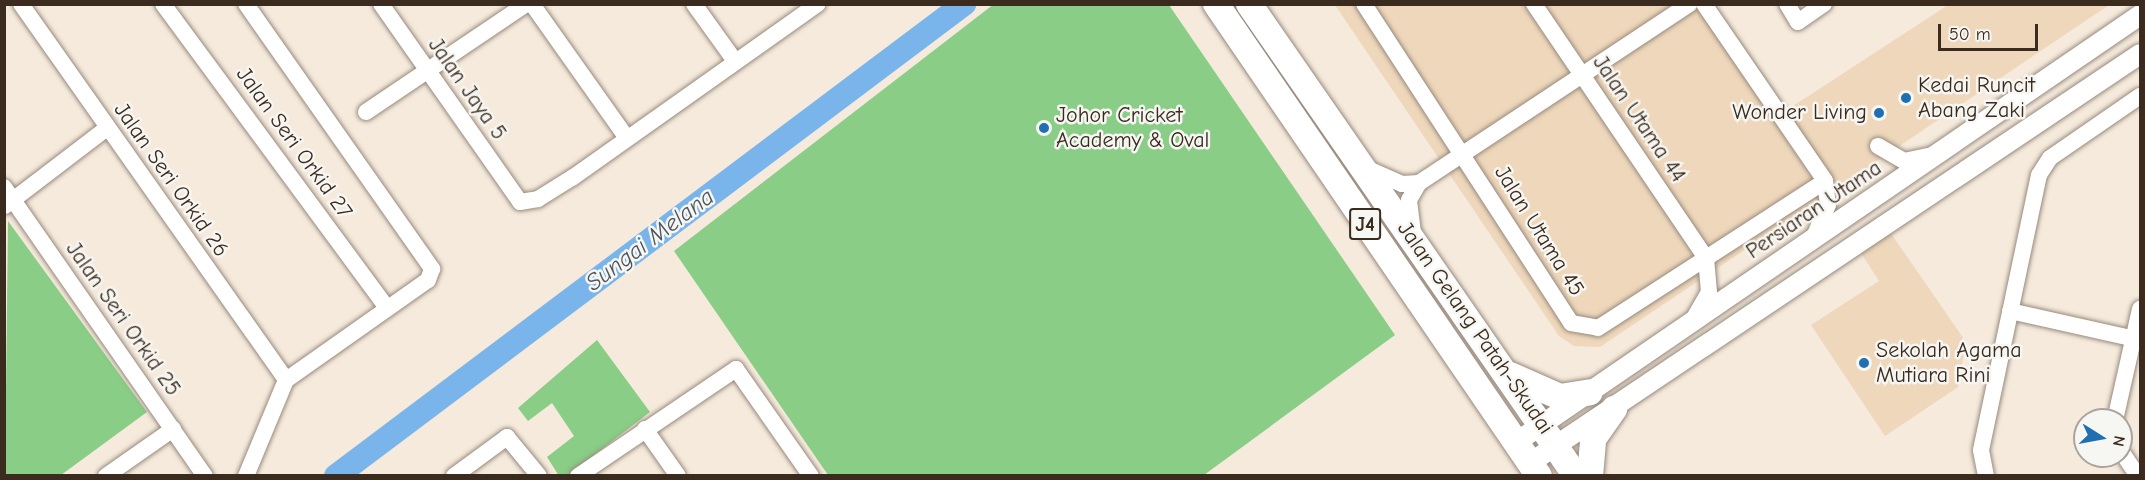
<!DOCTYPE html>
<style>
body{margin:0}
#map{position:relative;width:2145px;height:480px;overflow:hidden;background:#f5eadc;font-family:"Comic Neue",sans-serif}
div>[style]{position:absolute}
.built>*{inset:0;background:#eed7bb}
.green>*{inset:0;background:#89cd86}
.river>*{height:24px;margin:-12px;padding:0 12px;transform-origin:12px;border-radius:12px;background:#79b5eb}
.roads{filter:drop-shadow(0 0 2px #988a7d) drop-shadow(0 0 2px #988a7d)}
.minor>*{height:16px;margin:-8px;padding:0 8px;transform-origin:8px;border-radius:8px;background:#fff}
.tertiary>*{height:20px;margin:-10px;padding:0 10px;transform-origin:10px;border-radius:10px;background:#fff}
.primary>*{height:26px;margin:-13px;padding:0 13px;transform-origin:13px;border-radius:13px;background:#fff}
.dots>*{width:16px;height:16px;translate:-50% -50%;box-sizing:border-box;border:3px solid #f6f6f2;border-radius:50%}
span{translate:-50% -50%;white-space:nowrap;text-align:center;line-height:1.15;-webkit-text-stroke:5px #f6f6f2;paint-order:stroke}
.shield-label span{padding:2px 4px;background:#f6f6f2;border:2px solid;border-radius:4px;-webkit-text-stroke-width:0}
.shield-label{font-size:21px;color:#3b2a1e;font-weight:700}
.poi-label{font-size:22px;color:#3b2a1e}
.left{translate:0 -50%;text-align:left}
.right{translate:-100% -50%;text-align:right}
.street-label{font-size:22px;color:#3b2a1e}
.water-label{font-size:24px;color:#4e545c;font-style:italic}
.frame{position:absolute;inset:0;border:6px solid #3b2a1e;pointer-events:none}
.north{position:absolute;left:2073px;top:408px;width:60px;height:60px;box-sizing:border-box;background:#f6f6f2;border:2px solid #aba49d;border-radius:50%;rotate:101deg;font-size:16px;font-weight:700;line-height:24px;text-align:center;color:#3b2a1e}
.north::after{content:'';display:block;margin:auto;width:21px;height:27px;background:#1f6fb2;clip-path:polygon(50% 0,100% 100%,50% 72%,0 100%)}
.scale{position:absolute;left:1938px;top:24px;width:100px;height:27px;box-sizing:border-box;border:3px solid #3b2a1e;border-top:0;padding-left:8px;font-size:18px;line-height:21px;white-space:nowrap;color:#3b2a1e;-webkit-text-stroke:4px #f6f6f2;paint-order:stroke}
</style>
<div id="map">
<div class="built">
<i style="clip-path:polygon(1335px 5px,1715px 5px,1787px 110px,1948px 5px,2109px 5px,1600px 347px,1574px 346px,1559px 336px)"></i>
<i style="clip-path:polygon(1890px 232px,1966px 342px,1958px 387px,1885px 436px,1811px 325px,1879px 281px,1861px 253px)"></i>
</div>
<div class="green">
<i style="clip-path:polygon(994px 4px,1169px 5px,1395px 335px,1204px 475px,828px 475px,674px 251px)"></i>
<i style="clip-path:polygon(8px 221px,147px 412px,61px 475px,5px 475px)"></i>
<i style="clip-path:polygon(597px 340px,650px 412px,568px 475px,559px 476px,547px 457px,574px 436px,552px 403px,528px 421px,518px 408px)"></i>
</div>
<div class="river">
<i style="left:336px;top:476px;width:786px;rotate:-36.93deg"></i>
</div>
<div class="roads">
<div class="minor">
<i style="left:21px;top:4px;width:460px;rotate:54.8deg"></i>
<i style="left:163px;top:4px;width:378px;rotate:53.6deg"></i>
<i style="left:246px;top:4px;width:324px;rotate:54.9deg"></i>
<i style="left:432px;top:269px;width:12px;rotate:110deg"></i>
<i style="left:428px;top:280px;width:174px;rotate:144.8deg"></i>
<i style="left:286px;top:380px;width:104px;rotate:112.6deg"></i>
<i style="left:381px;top:4px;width:242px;rotate:54.9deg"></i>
<i style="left:520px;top:202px;width:18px;rotate:-9deg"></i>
<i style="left:538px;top:199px;width:40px;rotate:-32deg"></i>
<i style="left:572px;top:178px;width:301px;rotate:-35.3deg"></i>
<i style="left:532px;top:4px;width:164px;rotate:54.7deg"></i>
<i style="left:694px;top:4px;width:70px;rotate:54.3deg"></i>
<i style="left:1364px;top:4px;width:380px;rotate:57deg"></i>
<i style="left:1571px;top:323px;width:27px;rotate:10deg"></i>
<i style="left:1598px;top:328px;width:270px;rotate:-32.9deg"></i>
<i style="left:1534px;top:4px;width:307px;rotate:55.9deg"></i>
<i style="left:1706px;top:258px;width:34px;rotate:85deg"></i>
<i style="left:1709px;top:292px;width:30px;rotate:120deg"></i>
<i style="left:1704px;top:4px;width:214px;rotate:55.6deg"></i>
<i style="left:1825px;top:181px;width:24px;rotate:83deg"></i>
<i style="left:1828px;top:205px;width:36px;rotate:114deg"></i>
<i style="left:1787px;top:4px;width:21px;rotate:59deg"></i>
<i style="left:1798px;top:22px;width:32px;rotate:-35deg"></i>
<i style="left:366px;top:112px;width:193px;rotate:-34deg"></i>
<i style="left:1878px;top:146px;width:30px;rotate:30deg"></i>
<i style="left:1904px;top:161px;width:29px;rotate:-12deg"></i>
<i style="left:1366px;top:168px;width:39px;rotate:24deg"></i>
<i style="left:1402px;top:184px;width:17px;rotate:-3deg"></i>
<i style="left:4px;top:187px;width:352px;rotate:55.2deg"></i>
<i style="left:5px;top:206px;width:128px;rotate:-37.4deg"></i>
<i style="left:1413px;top:233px;width:33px;rotate:-97deg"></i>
<i style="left:1409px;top:200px;width:20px;rotate:-60deg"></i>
<i style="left:1419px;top:183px;width:324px;rotate:-33.5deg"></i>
<i style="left:2010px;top:311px;width:133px;rotate:12.6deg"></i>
<i style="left:2115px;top:420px;width:114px;rotate:-77.3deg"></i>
<i style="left:645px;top:429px;width:57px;rotate:54.9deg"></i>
<i style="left:2121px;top:451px;width:30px;rotate:56deg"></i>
<i style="left:106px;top:476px;width:82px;rotate:-35deg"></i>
<i style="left:454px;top:476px;width:66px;rotate:-36.3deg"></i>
<i style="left:507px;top:437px;width:50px;rotate:50.6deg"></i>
<i style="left:578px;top:476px;width:191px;rotate:-34.1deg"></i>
<i style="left:736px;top:369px;width:131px;rotate:55deg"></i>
<i style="left:1986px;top:476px;width:26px;rotate:-101deg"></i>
<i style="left:1981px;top:450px;width:281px;rotate:-78.1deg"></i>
<i style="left:2039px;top:175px;width:20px;rotate:-57deg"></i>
<i style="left:2050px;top:158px;width:109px;rotate:-34.6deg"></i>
</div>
<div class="tertiary">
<i style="left:1515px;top:443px;width:758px;rotate:-34.4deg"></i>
<i style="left:1530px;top:463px;width:734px;rotate:-33.84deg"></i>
</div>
<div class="primary">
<i style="left:1216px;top:4px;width:572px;rotate:55.62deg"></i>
<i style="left:1249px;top:4px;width:574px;rotate:55.29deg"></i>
<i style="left:1510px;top:375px;width:55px;rotate:23.7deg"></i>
<i style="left:1560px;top:397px;width:30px;rotate:-9deg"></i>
<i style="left:1590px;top:476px;width:37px;rotate:-85deg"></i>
<i style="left:1593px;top:439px;width:37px;rotate:-55deg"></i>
</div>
</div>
<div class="dots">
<i style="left:1906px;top:98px;background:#1f6fb2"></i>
<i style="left:1879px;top:113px;background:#1f6fb2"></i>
<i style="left:1044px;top:128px;background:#1f6fb2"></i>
<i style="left:1864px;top:363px;background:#1f6fb2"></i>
</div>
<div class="shield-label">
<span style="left:1365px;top:224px">J4</span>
</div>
<div class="poi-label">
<span class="left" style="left:1918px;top:98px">Kedai Runcit<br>Abang Zaki</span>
<span class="right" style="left:1867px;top:113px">Wonder Living</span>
<span class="left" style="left:1056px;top:128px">Johor Cricket<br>Academy &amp; Oval</span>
<span class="left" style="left:1876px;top:363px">Sekolah Agama<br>Mutiara Rini</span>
</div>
<div class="street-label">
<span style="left:467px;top:89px;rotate:55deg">Jalan Jaya 5</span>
<span style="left:1639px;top:119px;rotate:56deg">Jalan Utama 44</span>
<span style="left:294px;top:143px;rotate:54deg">Jalan Seri Orkid 27</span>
<span style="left:171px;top:180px;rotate:55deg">Jalan Seri Orkid 26</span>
<span style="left:1814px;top:210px;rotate:-34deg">Persiaran Utama</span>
<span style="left:1539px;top:231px;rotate:58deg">Jalan Utama 45</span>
<span style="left:123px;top:319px;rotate:55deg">Jalan Seri Orkid 25</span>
<span style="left:1475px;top:328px;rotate:55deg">Jalan Gelang Patah-Skudai</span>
</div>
<div class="water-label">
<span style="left:650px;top:240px;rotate:-37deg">Sungai Melana</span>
</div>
<div class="frame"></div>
<div class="north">N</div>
<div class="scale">50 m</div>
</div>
